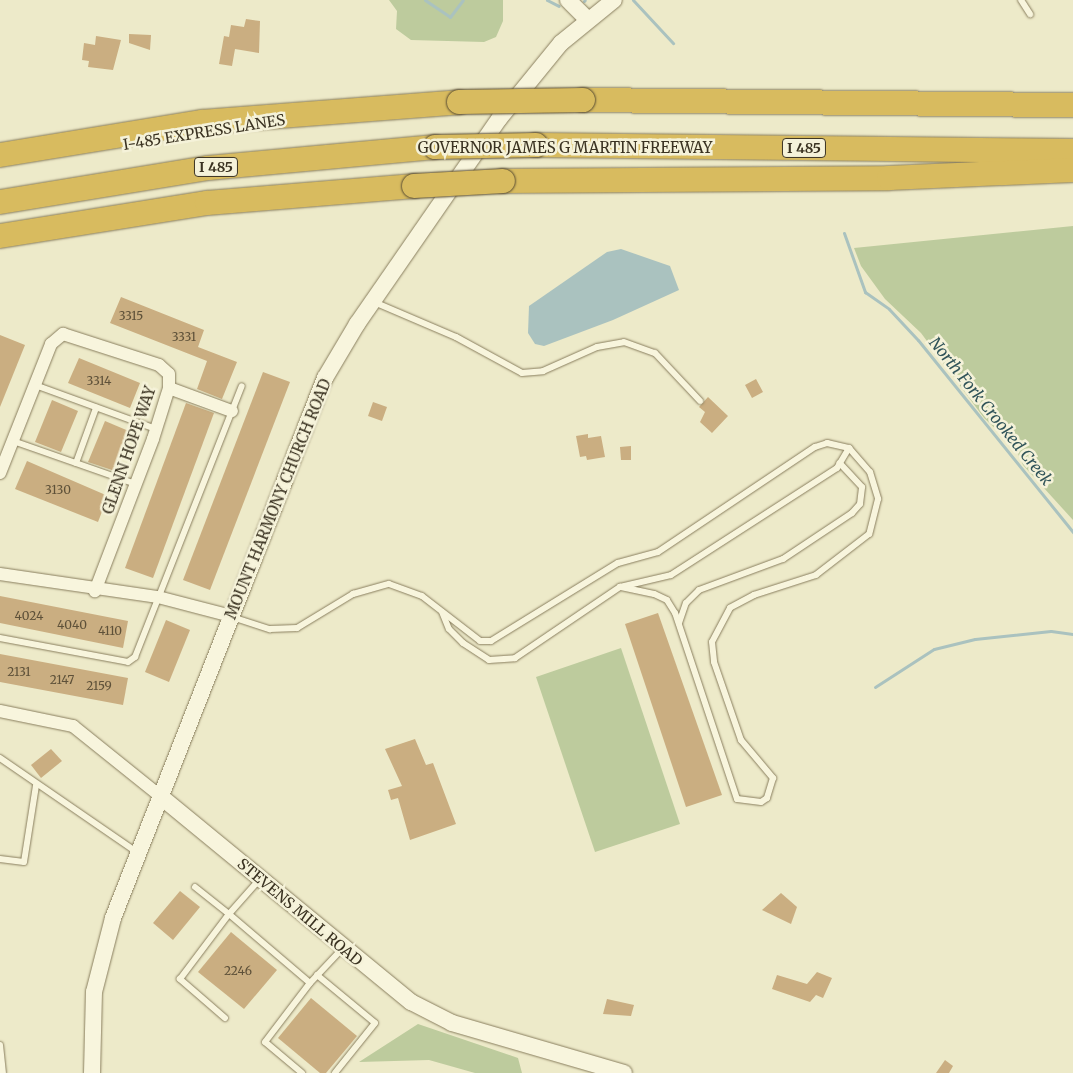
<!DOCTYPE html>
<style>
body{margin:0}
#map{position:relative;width:1073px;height:1073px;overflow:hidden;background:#edeac9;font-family:Merriweather,serif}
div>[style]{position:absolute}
.green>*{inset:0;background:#bdcb9d}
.water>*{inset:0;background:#aac2bf}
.stream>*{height:3px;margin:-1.5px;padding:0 1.5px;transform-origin:1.5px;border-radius:1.5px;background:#aac2bf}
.building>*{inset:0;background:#caae81}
.roads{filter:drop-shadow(0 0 1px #897e5e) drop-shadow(0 0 1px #897e5e)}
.service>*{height:6px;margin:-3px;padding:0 3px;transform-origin:3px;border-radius:3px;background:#f8f5dd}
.minor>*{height:12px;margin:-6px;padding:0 6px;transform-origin:6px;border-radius:6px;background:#f8f5dd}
.tertiary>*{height:16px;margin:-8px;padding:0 8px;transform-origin:8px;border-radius:8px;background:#f8f5dd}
.motorway>*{height:24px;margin:-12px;padding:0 12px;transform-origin:12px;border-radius:12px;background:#d8bb5f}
.bridges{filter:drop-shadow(0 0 1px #574b32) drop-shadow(0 0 1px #574b32)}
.motorway-bridge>*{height:24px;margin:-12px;padding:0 12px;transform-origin:12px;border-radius:12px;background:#d8bb5f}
span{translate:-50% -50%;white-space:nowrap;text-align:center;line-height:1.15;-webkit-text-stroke:5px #f5f2d9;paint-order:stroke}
.number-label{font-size:12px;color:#5e5139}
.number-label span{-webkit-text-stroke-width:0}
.shield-label span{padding:1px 4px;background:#f5f2d9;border:1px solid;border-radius:4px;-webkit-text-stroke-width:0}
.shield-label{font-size:14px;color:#3a3221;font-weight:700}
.street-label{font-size:15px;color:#3a3221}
.water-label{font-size:16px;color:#315459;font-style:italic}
</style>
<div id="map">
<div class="green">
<i style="clip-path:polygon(389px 0,503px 0,503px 21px,496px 37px,484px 42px,411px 40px,396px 29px,397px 11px)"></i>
<i style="clip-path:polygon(1073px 226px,1073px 520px,1023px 465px,1015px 447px,984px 418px,921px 333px,885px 299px,861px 266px,854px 248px)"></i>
<i style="clip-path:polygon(621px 648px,680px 824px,595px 852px,536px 677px)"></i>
<i style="clip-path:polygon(418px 1024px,518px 1058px,522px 1073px,475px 1073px,429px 1060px,359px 1062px)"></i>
</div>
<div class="water">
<i style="clip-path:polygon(621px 249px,670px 266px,679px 290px,613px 320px,544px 346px,535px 344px,528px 333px,529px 306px,607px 252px)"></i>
</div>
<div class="stream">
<i style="left:425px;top:0;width:30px;rotate:34deg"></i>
<i style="left:450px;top:17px;width:21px;rotate:-53deg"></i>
<i style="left:547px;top:0;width:13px;rotate:27deg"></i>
<i style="left:633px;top:0;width:59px;rotate:47.1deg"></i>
<i style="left:584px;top:1px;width:1px;rotate:-45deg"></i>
<i style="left:844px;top:233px;width:63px;rotate:70.4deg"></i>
<i style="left:865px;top:292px;width:29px;rotate:35deg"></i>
<i style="left:889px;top:309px;width:42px;rotate:46.9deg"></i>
<i style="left:918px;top:340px;width:247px;rotate:51.1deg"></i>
<i style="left:875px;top:687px;width:70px;rotate:-32.8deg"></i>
<i style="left:934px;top:649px;width:42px;rotate:-13.7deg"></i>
<i style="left:975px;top:639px;width:76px;rotate:-6deg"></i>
<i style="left:1051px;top:631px;width:22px;rotate:8deg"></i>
</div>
<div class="building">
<i style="clip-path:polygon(246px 19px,260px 21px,259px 53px,235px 49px,232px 66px,219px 64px,224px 36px,229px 37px,231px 25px,244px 27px)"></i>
<i style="clip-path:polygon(129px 34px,151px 35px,150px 50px,129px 43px)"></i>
<i style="clip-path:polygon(96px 36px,121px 40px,113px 70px,88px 67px,89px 61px,82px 60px,84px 43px,95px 45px)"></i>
<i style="clip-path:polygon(121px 297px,204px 330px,198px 347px,237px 362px,222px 399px,197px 389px,207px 361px,110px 323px)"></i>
<i style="clip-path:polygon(0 335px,25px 345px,0 407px)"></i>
<i style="clip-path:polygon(79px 358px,140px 383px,130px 408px,68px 383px)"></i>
<i style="clip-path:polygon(263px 372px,290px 382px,210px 590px,183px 580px)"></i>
<i style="clip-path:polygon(756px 379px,763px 392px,752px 398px,745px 385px)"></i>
<i style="clip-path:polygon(708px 397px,728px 416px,712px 433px,700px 422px,705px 412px,699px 407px)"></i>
<i style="clip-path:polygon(52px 400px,78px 411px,61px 452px,35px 442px)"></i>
<i style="clip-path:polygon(373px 402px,387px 407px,382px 421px,368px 416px)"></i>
<i style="clip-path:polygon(186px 403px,214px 413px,153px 578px,125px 568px)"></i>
<i style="clip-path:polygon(105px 421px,131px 432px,115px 471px,88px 462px)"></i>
<i style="clip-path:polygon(588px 434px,588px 438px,601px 436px,605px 457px,587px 460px,586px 456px,580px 457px,576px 436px)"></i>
<i style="clip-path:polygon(631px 446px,631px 460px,621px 460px,620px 447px)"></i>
<i style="clip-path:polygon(27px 461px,108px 496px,98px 522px,15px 489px)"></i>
<i style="clip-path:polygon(0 596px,128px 621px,123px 648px,0 623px)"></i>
<i style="clip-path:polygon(658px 613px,722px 795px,686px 807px,625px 624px)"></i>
<i style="clip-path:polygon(166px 620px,190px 630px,169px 682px,145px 672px)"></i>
<i style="clip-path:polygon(0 654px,128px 678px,123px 705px,0 682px)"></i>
<i style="clip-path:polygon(415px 739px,426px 765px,433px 763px,456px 824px,410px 840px,398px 798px,391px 800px,388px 790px,402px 786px,385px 749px)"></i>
<i style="clip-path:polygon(51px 749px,62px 761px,41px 778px,31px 765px)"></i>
<i style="clip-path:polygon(180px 891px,200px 907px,173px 940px,153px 923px)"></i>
<i style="clip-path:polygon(781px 893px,797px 907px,791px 924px,762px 910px)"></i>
<i style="clip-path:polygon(231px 932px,277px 970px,244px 1009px,198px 972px)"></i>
<i style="clip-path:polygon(817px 972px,832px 978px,823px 998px,816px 995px,810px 1002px,772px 989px,777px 975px,807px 984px)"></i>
<i style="clip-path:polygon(311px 998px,357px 1036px,326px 1073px,320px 1073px,278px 1038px)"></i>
<i style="clip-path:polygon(607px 999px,634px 1005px,631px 1016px,603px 1014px)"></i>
<i style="clip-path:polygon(945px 1060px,953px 1066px,949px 1073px,936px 1073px)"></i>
</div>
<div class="roads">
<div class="service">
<i style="left:1021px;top:0;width:17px;rotate:57deg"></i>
<i style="left:374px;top:302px;width:89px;rotate:23.1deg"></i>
<i style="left:456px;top:337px;width:75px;rotate:28.6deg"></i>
<i style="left:522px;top:373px;width:21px;rotate:-5deg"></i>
<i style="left:543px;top:371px;width:59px;rotate:-24deg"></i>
<i style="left:597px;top:347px;width:27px;rotate:-10deg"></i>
<i style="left:624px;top:342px;width:33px;rotate:20deg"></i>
<i style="left:655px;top:353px;width:66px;rotate:46.8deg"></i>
<i style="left:35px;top:385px;width:129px;rotate:20deg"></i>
<i style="left:13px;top:441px;width:130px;rotate:19.3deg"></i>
<i style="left:76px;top:463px;width:59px;rotate:-70deg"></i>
<i style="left:442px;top:612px;width:18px;rotate:68deg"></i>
<i style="left:449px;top:629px;width:20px;rotate:45deg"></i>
<i style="left:463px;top:643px;width:31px;rotate:33deg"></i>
<i style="left:489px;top:660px;width:26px;rotate:-4deg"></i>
<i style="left:515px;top:658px;width:127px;rotate:-34.1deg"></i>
<i style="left:620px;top:587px;width:52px;rotate:-13.2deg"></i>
<i style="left:671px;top:575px;width:197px;rotate:-32.8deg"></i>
<i style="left:837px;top:468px;width:23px;rotate:-59deg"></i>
<i style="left:232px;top:617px;width:40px;rotate:18deg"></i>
<i style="left:270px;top:629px;width:27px;rotate:-2deg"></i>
<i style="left:297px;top:628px;width:66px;rotate:-31.3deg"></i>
<i style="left:353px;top:594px;width:37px;rotate:-16deg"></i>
<i style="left:389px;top:584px;width:35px;rotate:20deg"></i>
<i style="left:422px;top:596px;width:73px;rotate:37.8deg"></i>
<i style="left:480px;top:641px;width:11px"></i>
<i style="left:491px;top:641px;width:149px;rotate:-31.6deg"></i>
<i style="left:618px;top:563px;width:41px;rotate:-15.4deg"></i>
<i style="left:658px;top:552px;width:189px;rotate:-33.8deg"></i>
<i style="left:815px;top:447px;width:13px;rotate:-18deg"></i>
<i style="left:827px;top:443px;width:23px;rotate:13deg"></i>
<i style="left:849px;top:448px;width:32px;rotate:49deg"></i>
<i style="left:870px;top:472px;width:28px;rotate:73deg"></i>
<i style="left:878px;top:499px;width:36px;rotate:104deg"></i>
<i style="left:869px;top:534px;width:67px;rotate:142.3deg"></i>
<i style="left:816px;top:575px;width:65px;rotate:162.1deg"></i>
<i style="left:754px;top:595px;width:27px;rotate:152deg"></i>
<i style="left:730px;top:608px;width:38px;rotate:118deg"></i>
<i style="left:712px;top:642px;width:20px;rotate:84deg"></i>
<i style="left:714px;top:662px;width:83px;rotate:70.9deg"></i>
<i style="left:741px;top:740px;width:50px;rotate:49.9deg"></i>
<i style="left:773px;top:778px;width:21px;rotate:107deg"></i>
<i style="left:767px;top:798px;width:7px;rotate:146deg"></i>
<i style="left:761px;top:802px;width:24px;rotate:-173deg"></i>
<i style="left:737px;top:799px;width:196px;rotate:-108.4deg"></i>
<i style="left:675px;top:613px;width:15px;rotate:-122deg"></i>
<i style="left:667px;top:600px;width:14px;rotate:-155deg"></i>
<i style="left:654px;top:594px;width:35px;rotate:-168deg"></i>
<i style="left:679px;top:623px;width:21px;rotate:-71deg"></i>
<i style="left:686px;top:603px;width:18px;rotate:-45deg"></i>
<i style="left:699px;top:590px;width:90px;rotate:-20.3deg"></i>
<i style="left:783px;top:559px;width:83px;rotate:-33.7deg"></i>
<i style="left:852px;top:513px;width:12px;rotate:-48deg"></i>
<i style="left:860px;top:504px;width:17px;rotate:-83deg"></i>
<i style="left:862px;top:487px;width:33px;rotate:-133deg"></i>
<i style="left:0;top:638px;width:130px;rotate:10.6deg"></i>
<i style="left:128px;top:662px;width:9px;rotate:-36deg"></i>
<i style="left:135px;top:657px;width:291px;rotate:-68.5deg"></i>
<i style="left:0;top:758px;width:168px;rotate:34.5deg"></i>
<i style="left:0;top:859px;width:24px;rotate:7deg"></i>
<i style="left:24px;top:862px;width:78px;rotate:-81.1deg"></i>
<i style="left:195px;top:887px;width:43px;rotate:38.5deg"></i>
<i style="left:229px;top:914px;width:47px;rotate:-48.5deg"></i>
<i style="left:317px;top:975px;width:75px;rotate:39.6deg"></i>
<i style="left:375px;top:1023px;width:64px;rotate:128.7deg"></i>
<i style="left:225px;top:1018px;width:60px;rotate:-139.1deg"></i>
<i style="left:180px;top:979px;width:81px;rotate:-53deg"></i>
<i style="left:229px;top:914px;width:106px;rotate:40.4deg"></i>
<i style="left:310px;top:983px;width:48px;rotate:-46.7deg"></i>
<i style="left:0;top:1045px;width:28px;rotate:84deg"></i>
<i style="left:302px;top:1073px;width:48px;rotate:-140deg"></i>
<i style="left:265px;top:1042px;width:74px;rotate:-52.7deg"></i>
</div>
<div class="minor">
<i style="left:169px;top:388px;width:67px;rotate:20.1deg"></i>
<i style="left:0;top:473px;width:139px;rotate:-68.4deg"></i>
<i style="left:51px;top:344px;width:16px;rotate:-40deg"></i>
<i style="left:63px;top:334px;width:101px;rotate:17.9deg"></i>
<i style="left:159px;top:365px;width:13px;rotate:42deg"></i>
<i style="left:169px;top:374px;width:14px;rotate:90deg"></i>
<i style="left:169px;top:388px;width:53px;rotate:107.4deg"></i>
<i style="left:153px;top:439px;width:163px;rotate:110.9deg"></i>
<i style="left:0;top:574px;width:160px;rotate:8.3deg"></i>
<i style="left:158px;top:597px;width:75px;rotate:14.6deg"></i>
<i style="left:0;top:711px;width:75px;rotate:11.6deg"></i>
<i style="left:73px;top:726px;width:112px;rotate:38.8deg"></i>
</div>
<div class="tertiary">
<i style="left:568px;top:0;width:27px;rotate:45deg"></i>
<i style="left:160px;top:796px;width:325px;rotate:39.4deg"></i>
<i style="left:411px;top:1002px;width:46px;rotate:27.1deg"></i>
<i style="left:452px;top:1023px;width:179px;rotate:16.2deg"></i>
<i style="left:92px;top:1073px;width:81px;rotate:-88.6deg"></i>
<i style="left:94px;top:992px;width:76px;rotate:-75.6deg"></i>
<i style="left:113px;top:918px;width:580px;rotate:-68.57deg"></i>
<i style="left:325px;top:378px;width:63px;rotate:-59.3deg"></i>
<i style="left:357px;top:324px;width:249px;rotate:-55.3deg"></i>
<i style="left:499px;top:119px;width:98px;rotate:-50.8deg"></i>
<i style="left:561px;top:43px;width:68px;rotate:-39.1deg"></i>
</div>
<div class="motorway">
<i style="left:583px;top:100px;width:490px;rotate:0.6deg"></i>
<i style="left:536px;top:145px;width:537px;rotate:0.64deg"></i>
<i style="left:0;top:155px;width:205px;rotate:-9.3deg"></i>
<i style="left:202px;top:122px;width:258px;rotate:-4.4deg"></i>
<i style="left:503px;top:181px;width:386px;rotate:-0.4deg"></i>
<i style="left:889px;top:178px;width:184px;rotate:-2.5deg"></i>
<i style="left:0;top:202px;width:211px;rotate:-9.3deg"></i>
<i style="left:208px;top:168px;width:228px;rotate:-5.3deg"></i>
<i style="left:0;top:236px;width:210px;rotate:-9.1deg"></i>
<i style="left:207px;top:203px;width:208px;rotate:-4.7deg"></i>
</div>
</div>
<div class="bridges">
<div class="motorway-bridge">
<i style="left:459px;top:102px;width:124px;rotate:-0.9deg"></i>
<i style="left:435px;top:147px;width:101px;rotate:-1.1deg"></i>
<i style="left:414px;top:186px;width:89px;rotate:-3.2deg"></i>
</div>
</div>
<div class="number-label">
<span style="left:131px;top:316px">3315</span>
<span style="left:184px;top:337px">3331</span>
<span style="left:99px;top:381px">3314</span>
<span style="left:58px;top:490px">3130</span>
<span style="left:29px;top:616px">4024</span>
<span style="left:72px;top:625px">4040</span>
<span style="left:110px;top:631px">4110</span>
<span style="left:19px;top:672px">2131</span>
<span style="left:62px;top:680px">2147</span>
<span style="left:99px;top:686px">2159</span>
<span style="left:238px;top:971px">2246</span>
</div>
<div class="shield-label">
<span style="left:804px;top:148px">I 485</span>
<span style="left:216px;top:167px">I 485</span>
</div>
<div class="street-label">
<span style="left:204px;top:132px;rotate:-9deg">I-485 EXPRESS LANES</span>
<span style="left:565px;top:148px">GOVERNOR JAMES G MARTIN FREEWAY</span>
<span style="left:129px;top:450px;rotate:-71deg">GLENN HOPE WAY</span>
<span style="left:278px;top:499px;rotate:-68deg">MOUNT HARMONY CHURCH ROAD</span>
<span style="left:300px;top:912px;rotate:40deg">STEVENS MILL ROAD</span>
</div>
<div class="water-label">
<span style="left:991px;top:411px;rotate:51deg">North Fork Crooked Creek</span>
</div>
</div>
